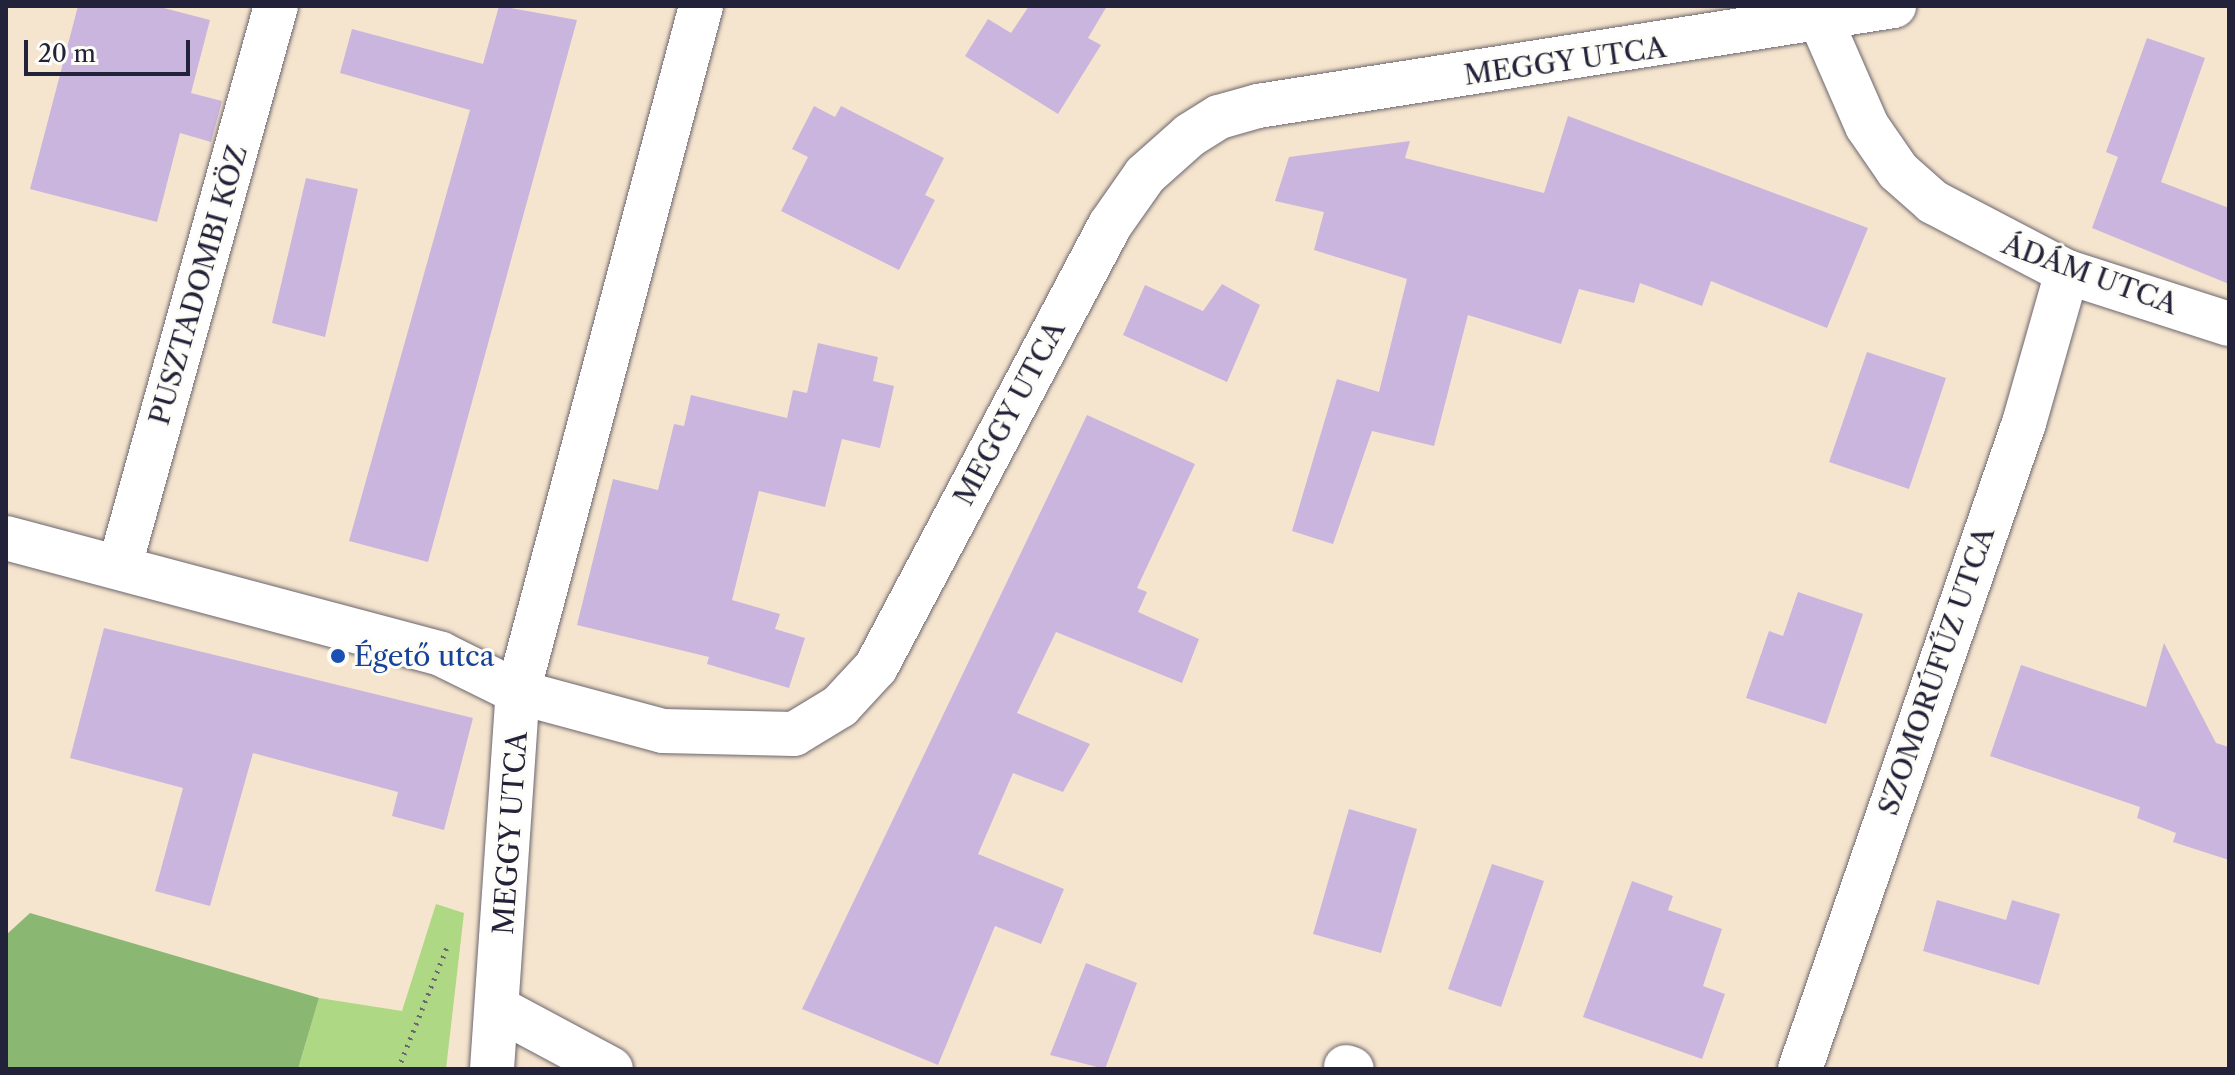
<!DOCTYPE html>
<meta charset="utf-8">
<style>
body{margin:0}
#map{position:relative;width:2235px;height:1075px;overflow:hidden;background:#f6e5ce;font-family:"Libre Caslon Text",serif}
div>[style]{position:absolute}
.green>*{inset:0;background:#aed884}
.forest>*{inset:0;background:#8ab872}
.building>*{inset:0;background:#cab5de}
.path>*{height:5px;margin-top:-2.5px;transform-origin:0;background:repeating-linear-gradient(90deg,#6c666e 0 2px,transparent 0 8px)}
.roads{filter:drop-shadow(0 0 2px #6c666e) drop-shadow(0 0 2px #6c666e)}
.minor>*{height:44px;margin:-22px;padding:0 22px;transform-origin:22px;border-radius:22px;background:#fff}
.dots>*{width:22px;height:22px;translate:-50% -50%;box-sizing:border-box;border:4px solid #fdfcf7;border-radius:50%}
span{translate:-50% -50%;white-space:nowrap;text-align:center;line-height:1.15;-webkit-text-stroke:6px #fdfcf7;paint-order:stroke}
.street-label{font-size:28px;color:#22223b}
.transit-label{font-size:28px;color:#164399}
.left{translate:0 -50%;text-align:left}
.frame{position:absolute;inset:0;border:8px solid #22223b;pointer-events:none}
.scale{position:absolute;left:24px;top:40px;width:166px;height:36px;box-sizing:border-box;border:4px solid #22223b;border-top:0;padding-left:10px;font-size:24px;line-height:28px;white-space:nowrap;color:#22223b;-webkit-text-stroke:6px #fdfcf7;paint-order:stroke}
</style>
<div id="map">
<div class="green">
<i style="clip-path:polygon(436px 904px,464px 913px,446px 1069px,298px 1069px,319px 998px,402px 1011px)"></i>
</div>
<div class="forest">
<i style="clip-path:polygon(30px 913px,319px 998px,298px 1069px,6px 1069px,6px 935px)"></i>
</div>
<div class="building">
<i style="clip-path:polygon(78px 6px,156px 6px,210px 20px,191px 93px,222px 101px,211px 142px,180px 133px,157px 222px,30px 189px)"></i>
<i style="clip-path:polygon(499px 6px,577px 20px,428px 562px,349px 541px,470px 110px,340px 73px,352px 29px,483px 64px)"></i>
<i style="clip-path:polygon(1029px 6px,1107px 6px,1088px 38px,1101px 45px,1058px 114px,965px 56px,988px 19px,1011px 33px)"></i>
<i style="clip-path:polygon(2147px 38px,2205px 58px,2161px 182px,2229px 208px,2229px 284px,2092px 228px,2118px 157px,2106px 152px)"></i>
<i style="clip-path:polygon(814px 106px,835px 117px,841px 106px,944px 158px,925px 195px,935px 200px,899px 270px,781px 211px,808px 157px,792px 149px)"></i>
<i style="clip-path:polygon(1568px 116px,1868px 228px,1827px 328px,1711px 281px,1702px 306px,1640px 283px,1634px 303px,1579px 289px,1561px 344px,1468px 315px,1434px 446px,1372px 431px,1333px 544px,1292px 531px,1337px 379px,1379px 392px,1407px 279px,1314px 250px,1324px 212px,1275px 201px,1289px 157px,1410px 141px,1405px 158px,1544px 193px)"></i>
<i style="clip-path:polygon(306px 178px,358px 189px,325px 337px,272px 323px)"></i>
<i style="clip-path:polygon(1222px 284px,1260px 305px,1227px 382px,1123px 335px,1145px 285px,1203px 311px)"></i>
<i style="clip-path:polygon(818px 343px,878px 357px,873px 381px,894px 386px,880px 448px,842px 439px,825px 507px,759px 491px,732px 600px,780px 614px,775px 629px,805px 638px,789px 688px,707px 664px,709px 657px,577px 625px,613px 479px,658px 490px,674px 424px,684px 426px,691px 395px,787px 418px,793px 390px,807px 393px)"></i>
<i style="clip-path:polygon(1867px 352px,1946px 378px,1909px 489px,1829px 462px)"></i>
<i style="clip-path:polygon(1087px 415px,1195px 464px,1137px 588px,1147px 592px,1138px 612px,1199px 639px,1182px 683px,1056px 632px,1017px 713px,1090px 744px,1063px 792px,1013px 773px,978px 854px,1064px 889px,1041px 944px,995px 926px,938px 1065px,802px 1009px)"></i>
<i style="clip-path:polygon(1798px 592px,1863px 614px,1826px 724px,1746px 698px,1769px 631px,1783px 636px)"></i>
<i style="clip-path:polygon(104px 628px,473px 718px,444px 830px,392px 816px,398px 792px,253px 753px,210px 906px,155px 891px,183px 788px,70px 758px)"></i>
<i style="clip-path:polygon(2164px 643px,2216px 743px,2229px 747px,2229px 860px,2173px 842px,2176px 833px,2137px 818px,2140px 807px,1990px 756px,2021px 665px,2146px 707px)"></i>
<i style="clip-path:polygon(1349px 809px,1417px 829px,1381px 953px,1313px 934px)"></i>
<i style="clip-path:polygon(1492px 864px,1544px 881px,1501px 1007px,1448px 989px)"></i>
<i style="clip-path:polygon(1632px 881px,1673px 896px,1668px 910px,1722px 929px,1703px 986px,1725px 994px,1702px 1059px,1583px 1017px)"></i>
<i style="clip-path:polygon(1937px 900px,2006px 920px,2012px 900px,2060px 914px,2039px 985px,1923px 951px)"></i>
<i style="clip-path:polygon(1086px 963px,1137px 983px,1105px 1069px,1050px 1055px)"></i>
</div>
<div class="path">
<i style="left:398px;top:1069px;width:131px;rotate:-68.1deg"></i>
</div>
<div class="roads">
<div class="minor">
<i style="left:1822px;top:23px;width:112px;rotate:66.4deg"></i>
<i style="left:1867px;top:126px;width:55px;rotate:55.4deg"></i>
<i style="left:1898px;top:171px;width:47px;rotate:41.5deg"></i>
<i style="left:1933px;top:202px;width:151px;rotate:27.6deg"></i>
<i style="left:2067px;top:272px;width:170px;rotate:17.8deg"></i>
<i style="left:6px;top:538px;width:450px;rotate:14.9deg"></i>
<i style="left:441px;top:654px;width:86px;rotate:26.3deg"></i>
<i style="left:518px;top:692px;width:150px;rotate:15.1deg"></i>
<i style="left:663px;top:731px;width:131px;rotate:1.3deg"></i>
<i style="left:794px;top:734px;width:54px;rotate:-31.3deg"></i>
<i style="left:840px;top:706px;width:53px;rotate:-47.3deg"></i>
<i style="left:876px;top:667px;width:500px;rotate:-62.1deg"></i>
<i style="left:1110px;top:225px;width:61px;rotate:-55deg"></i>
<i style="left:1145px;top:175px;width:60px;rotate:-41.6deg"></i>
<i style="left:1190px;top:135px;width:34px;rotate:-32deg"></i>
<i style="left:1219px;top:117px;width:41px;rotate:-15.8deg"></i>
<i style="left:1258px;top:106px;width:644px;rotate:-8.94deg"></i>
<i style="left:120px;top:565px;width:580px;rotate:-74.41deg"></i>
<i style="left:499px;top:1009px;width:127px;rotate:28.2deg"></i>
<i style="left:1346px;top:1067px;width:6px;rotate:18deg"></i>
<i style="left:492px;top:1069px;width:378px;rotate:-86.1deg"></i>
<i style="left:518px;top:692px;width:710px;rotate:-75.06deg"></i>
<i style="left:1800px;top:1069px;width:684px;rotate:-70.88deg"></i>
<i style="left:2024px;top:423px;width:157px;rotate:-74.1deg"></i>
</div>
</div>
<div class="dots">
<i style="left:338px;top:656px;background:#1a4fb4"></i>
</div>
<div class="street-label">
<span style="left:1565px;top:61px;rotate:-8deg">MEGGY UTCA</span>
<span style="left:2090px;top:274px;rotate:20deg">ÁDÁM UTCA</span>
<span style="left:198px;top:285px;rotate:-74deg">PUSZTADOMBI KÖZ</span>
<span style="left:1009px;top:413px;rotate:-62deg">MEGGY UTCA</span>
<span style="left:1936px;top:671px;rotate:-71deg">SZOMORÚFŰZ UTCA</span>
<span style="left:510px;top:833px;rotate:-86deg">MEGGY UTCA</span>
</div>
<div class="transit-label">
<span class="left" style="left:354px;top:656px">Égető utca</span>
</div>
<div class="frame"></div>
<div class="scale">20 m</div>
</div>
